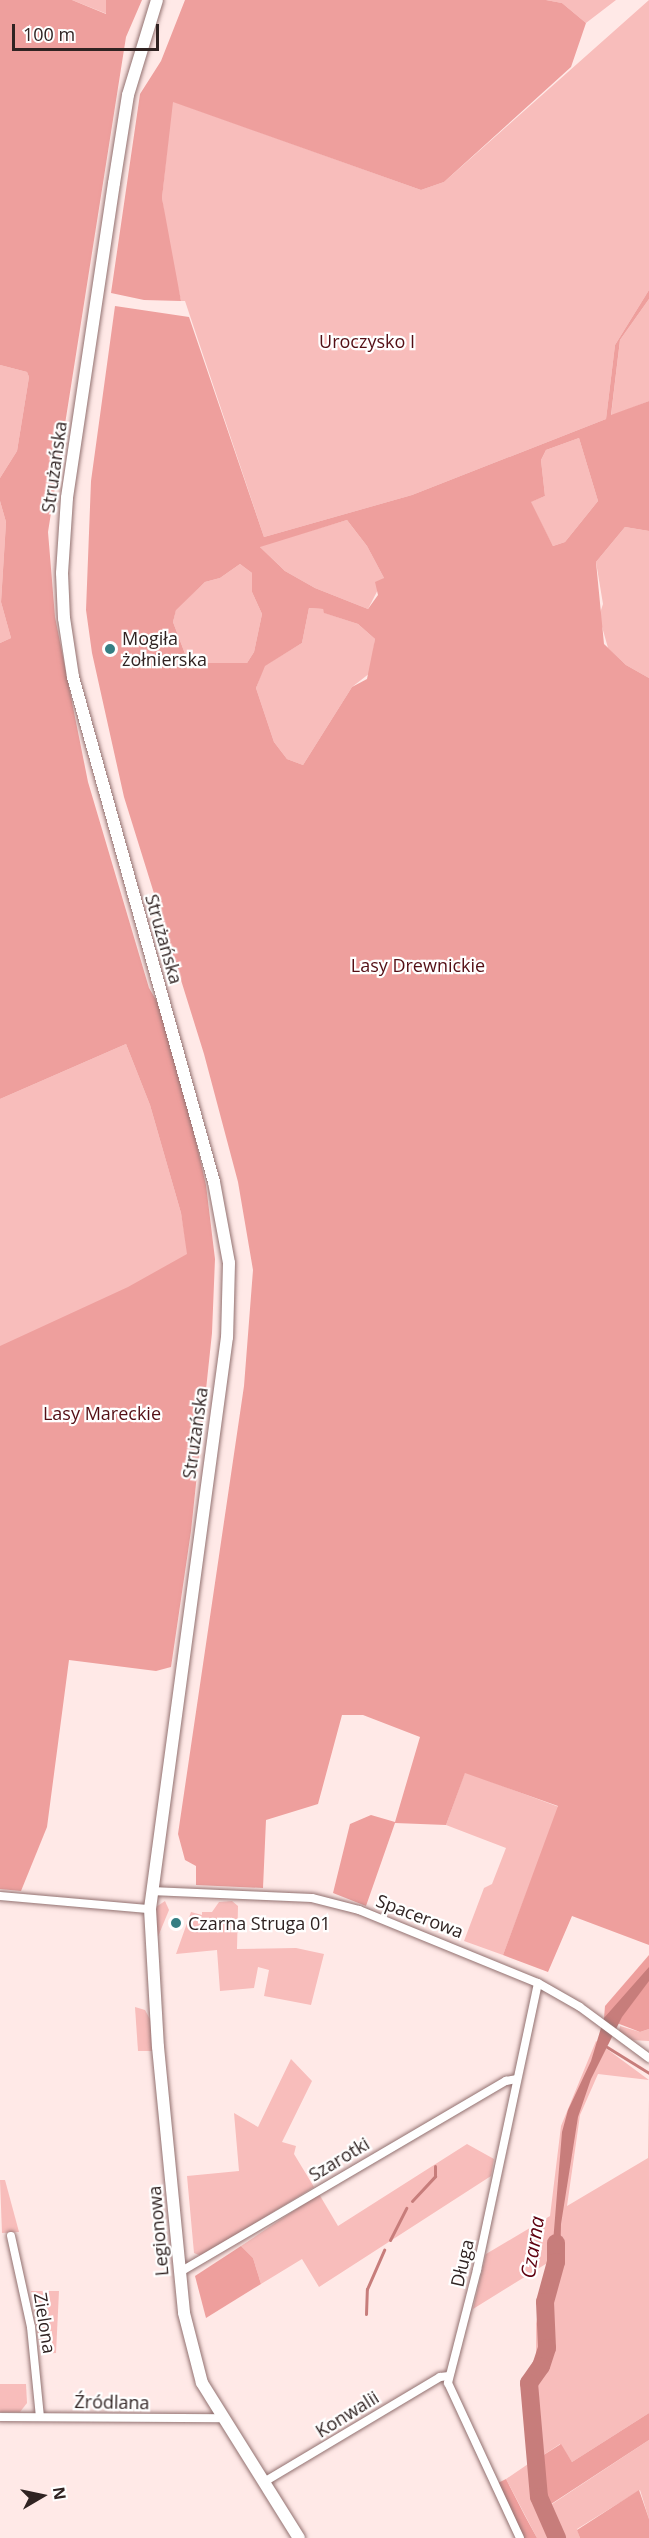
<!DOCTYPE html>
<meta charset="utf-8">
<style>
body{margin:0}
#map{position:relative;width:649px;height:2538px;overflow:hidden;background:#ffe9e7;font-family:"Open Sans",sans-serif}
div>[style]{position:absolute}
.green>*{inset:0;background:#f8bdbb}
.forest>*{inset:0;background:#ee9f9d}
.water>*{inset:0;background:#c77d7b}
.stream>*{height:3px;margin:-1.5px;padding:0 1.5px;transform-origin:1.5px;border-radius:1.5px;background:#c77d7b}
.river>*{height:18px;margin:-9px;padding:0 9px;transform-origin:9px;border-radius:9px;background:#c77d7b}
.roads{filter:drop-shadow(0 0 2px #927170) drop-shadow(0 0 2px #927170)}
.street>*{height:8px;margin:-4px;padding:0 4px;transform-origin:4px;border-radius:4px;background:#fff}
.secondary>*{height:12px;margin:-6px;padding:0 6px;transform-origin:6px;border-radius:6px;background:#fff}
.dots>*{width:16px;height:16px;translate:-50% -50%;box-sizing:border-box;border:3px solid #fff;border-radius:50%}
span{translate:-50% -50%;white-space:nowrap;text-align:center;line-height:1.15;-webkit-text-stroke:4.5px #fff;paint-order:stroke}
.park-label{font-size:18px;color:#540f15}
.street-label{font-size:18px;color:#302322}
.poi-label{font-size:18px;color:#302322}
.left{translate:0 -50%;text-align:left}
.water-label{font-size:20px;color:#5e000f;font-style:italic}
.north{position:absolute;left:12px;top:2466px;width:60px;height:60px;-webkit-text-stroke:4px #fff;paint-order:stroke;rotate:81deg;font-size:16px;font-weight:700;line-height:24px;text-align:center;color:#302322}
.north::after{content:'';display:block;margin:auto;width:21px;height:27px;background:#302322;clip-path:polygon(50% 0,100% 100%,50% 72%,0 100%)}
.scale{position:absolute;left:12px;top:24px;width:147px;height:27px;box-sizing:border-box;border:3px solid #302322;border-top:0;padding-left:8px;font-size:18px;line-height:21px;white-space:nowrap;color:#302322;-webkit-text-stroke:4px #fff;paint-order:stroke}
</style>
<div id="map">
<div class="green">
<i style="clip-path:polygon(72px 0,106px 0,107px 14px)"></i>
<i style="clip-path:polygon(546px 0,616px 0,586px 23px,562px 3px)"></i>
<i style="clip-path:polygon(649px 0,649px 290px,615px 345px,606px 419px,412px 495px,264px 537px,185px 301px,181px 301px,169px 249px,162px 198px,172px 101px,421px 190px,444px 182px)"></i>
<i style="clip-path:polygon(649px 299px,649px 401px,611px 416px,620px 340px)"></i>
<i style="clip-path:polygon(0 365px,27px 372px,29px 377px,17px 451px,0 478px)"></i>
<i style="clip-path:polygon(579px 438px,598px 501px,565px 542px,553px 546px,530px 502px,545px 496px,541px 460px,546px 450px)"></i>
<i style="clip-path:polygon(0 501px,6px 522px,1px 602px,11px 638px,0 643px)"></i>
<i style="clip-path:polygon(347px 520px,367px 546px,384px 578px,368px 609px,315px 588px,285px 571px,259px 546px)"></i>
<i style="clip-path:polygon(625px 527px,649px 531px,649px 678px,626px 665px,608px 648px,599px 616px,603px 604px,596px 562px)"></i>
<i style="clip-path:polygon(240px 564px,252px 573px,252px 592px,262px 614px,254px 652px,247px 663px,202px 663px,187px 659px,173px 622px,176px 609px,205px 582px,220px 578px)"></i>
<i style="clip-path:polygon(309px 608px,323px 609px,325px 613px,358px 624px,375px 639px,370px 673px,352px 687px,303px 765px,287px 759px,274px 742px,256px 688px,264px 666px,302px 643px)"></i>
<i style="clip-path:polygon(126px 1044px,150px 1105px,181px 1213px,188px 1254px,0 1652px,0 1099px)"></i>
<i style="clip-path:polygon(465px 1772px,559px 1807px,503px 1955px,464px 1941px,484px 1888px,492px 1884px,506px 1848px,446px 1825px)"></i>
<i style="clip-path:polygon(165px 1901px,169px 1910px,157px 1939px,156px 1907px)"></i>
<i style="clip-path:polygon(232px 1901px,238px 1906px,237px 1949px,296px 1948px,324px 1954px,311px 2005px,264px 1996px,269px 1970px,258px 1967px,254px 1988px,220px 1991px,217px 1950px,176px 1954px,191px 1912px,202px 1915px,202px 1912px,212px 1912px,219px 1902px)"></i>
<i style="clip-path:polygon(135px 2007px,145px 2010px,151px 2021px,152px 2051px,138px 2051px)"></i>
<i style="clip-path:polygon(620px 2026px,640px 2032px,649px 2029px,649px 2041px,631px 2040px,619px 2032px)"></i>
<i style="clip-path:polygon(596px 2041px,649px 2080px,598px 2074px,580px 2115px,567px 2206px,648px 2158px,649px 2099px,649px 2413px,572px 2462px,560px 2444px,542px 2456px,544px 2494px,549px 2506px,649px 2440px,649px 2519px,640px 2490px,577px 2529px,580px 2538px,537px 2538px,506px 2479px,531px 2462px,526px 2374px,536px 2357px,536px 2324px,549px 2262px,473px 2309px,486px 2254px,550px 2216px,561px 2126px)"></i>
<i style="clip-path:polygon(291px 2059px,312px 2081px,282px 2142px,296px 2146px,294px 2154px,314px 2187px,201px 2256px,194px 2253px,187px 2176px,239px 2171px,234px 2113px,258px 2127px)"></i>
<i style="clip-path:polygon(467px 2144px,494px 2159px,491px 2176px,319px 2287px,302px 2259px,261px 2284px,253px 2258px,241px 2246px,319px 2194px,338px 2226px)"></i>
<i style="clip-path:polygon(0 2180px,5px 2180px,19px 2232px,2px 2233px)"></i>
<i style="clip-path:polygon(31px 2291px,59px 2291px,56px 2353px,41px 2354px)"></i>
<i style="clip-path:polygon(0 2384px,26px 2384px,27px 2403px,20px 2412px,0 2412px)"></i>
</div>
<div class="forest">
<i style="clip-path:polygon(0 0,72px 0,106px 14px,106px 0,142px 0,126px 37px,48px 532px,55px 617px,88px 782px,149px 988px,168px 1020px,206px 1185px,215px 1259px,212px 1333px,191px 1531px,171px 1667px,156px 1671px,69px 1660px,47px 1827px,21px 1891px,0 1889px,0 1346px,128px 1287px,187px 1254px,181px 1213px,150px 1105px,126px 1044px,0 1099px,0 643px,11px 638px,1px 602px,6px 522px,0 501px,0 478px,17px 451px,29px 377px,27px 372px,0 365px)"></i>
<i style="clip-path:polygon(185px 0,546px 0,562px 3px,586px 23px,571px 67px,444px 182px,421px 190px,173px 102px,162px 198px,181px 301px,144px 300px,111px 293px,140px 94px,161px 61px)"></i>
<i style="clip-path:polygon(evenodd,649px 290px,649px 299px,620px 340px,611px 415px,649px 401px,649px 531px,625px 527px,596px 562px,604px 644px,626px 665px,649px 678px,649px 1945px,572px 1916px,548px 1972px,503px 1955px,558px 1806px,465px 1773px,446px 1825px,395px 1823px,366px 1906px,333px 1893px,350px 1824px,371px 1815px,395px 1822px,420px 1737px,363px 1715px,342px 1715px,318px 1804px,266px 1820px,263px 1888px,196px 1885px,196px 1866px,185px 1860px,178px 1834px,244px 1386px,253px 1270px,238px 1182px,204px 1054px,124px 797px,92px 653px,86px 610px,91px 481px,115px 306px,189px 317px,264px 537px,412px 495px,606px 419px,615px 345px,649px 290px,579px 438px,598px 501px,565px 542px,553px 546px,531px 502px,545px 496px,541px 460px,546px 450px,579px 438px,649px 290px,347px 520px,367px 546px,384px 578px,375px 582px,378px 595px,368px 609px,315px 588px,285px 571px,260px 547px,347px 520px,649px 290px,240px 564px,252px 573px,252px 592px,262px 614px,254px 652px,247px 663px,202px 663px,187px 659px,173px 622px,176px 610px,205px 582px,220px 578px,240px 564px,649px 290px,309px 608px,323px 609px,324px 613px,358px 624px,375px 639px,367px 679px,352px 687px,303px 765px,287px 759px,274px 742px,256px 688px,265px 666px,302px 643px,309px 608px)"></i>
<i style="clip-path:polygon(649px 1955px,649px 2029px,640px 2032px,604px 2018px,605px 2006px)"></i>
<i style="clip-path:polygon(241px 2246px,253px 2258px,261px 2284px,206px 2318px,195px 2276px)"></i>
<i style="clip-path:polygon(649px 2413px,649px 2440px,548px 2506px,541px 2481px,542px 2456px,561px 2444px,572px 2462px)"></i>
<i style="clip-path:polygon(506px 2479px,525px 2516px,537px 2538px,524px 2538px,498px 2483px)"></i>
<i style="clip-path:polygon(639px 2490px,649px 2519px,649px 2538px,580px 2538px,577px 2530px)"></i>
</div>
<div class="water">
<i style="clip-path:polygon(649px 1967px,649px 1981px,622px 2017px,591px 2079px,578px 2117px,561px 2224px,560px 2265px,551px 2267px,562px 2132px,568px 2110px,591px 2061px,604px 2018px)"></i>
</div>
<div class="stream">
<i style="left:607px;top:2047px;width:49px;rotate:31.8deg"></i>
<i style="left:412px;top:2201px;width:34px;rotate:-47deg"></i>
<i style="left:435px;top:2176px;width:10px;rotate:-90deg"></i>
<i style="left:390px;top:2240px;width:36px;rotate:-63deg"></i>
<i style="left:366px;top:2314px;width:25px;rotate:-88deg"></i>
<i style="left:367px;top:2289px;width:43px;rotate:-66.4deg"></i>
</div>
<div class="river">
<i style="left:556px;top:2243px;width:19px;rotate:90deg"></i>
<i style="left:556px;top:2262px;width:41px;rotate:105.4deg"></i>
<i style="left:545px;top:2302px;width:46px;rotate:87.5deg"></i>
<i style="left:547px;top:2348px;width:19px;rotate:108deg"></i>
<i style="left:541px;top:2366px;width:21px;rotate:125deg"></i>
<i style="left:529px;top:2383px;width:114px;rotate:85deg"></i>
<i style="left:539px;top:2497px;width:45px;rotate:66.3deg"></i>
</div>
<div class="roads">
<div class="street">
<i style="left:151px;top:1891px;width:161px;rotate:2.5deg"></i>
<i style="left:312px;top:1898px;width:49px;rotate:14.3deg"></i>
<i style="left:359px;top:1910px;width:193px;rotate:22.2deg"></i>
<i style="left:538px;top:1983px;width:48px;rotate:29.7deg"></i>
<i style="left:580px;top:2007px;width:86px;rotate:36.5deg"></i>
<i style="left:0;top:1896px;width:151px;rotate:5deg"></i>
<i style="left:11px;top:2236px;width:93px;rotate:77.6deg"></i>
<i style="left:31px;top:2327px;width:90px;rotate:84.3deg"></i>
<i style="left:180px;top:2272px;width:378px;rotate:-30.4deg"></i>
<i style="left:506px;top:2081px;width:10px;rotate:-11deg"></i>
<i style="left:0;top:2417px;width:222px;rotate:0.3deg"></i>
<i style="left:264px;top:2482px;width:205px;rotate:-30.8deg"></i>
<i style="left:440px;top:2377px;width:9px;rotate:-6deg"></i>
<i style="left:520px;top:2538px;width:171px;rotate:-114.9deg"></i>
<i style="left:448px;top:2383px;width:117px;rotate:-75.6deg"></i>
<i style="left:477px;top:2270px;width:293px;rotate:-78deg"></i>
</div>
<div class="secondary">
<i style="left:157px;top:0;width:99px;rotate:107deg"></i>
<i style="left:128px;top:95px;width:89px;rotate:99deg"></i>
<i style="left:114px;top:183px;width:318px;rotate:98.5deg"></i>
<i style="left:67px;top:498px;width:75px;rotate:93.8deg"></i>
<i style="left:62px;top:573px;width:45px;rotate:87.5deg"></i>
<i style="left:64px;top:618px;width:60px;rotate:81.3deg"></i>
<i style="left:73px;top:677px;width:524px;rotate:74.4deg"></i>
<i style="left:214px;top:1182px;width:82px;rotate:79.5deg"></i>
<i style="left:229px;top:1263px;width:74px;rotate:91.5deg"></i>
<i style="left:227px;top:1337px;width:577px;rotate:97.67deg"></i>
<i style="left:150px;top:1909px;width:138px;rotate:86.7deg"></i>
<i style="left:158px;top:2047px;width:267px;rotate:84.4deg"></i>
<i style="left:184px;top:2313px;width:72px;rotate:75.6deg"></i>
<i style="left:202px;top:2383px;width:183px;rotate:58deg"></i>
</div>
</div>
<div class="dots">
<i style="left:110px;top:649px;background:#357e83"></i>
<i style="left:176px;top:1923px;background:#357e83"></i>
</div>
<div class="park-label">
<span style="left:367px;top:341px">Uroczysko I</span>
<span style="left:418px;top:965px">Lasy Drewnickie</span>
<span style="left:102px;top:1413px">Lasy Mareckie</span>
</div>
<div class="street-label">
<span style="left:54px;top:467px;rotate:-82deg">Strużańska</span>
<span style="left:164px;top:939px;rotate:74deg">Strużańska</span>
<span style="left:195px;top:1433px;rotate:-82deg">Strużańska</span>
<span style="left:420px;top:1916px;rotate:21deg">Spacerowa</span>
<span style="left:339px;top:2159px;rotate:-31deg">Szarotki</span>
<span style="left:158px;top:2231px;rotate:-95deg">Legionowa</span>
<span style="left:462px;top:2263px;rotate:-77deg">Długa</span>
<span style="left:45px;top:2323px;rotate:81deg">Zielona</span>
<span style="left:112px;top:2402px;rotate:1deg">Źródlana</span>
<span style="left:347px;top:2414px;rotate:-32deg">Konwalii</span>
</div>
<div class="poi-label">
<span class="left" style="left:122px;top:649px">Mogiła<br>żołnierska</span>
<span class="left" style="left:188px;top:1923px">Czarna Struga 01</span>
</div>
<div class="water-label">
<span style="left:532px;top:2247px;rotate:-81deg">Czarna</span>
</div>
<div class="north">N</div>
<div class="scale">100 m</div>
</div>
